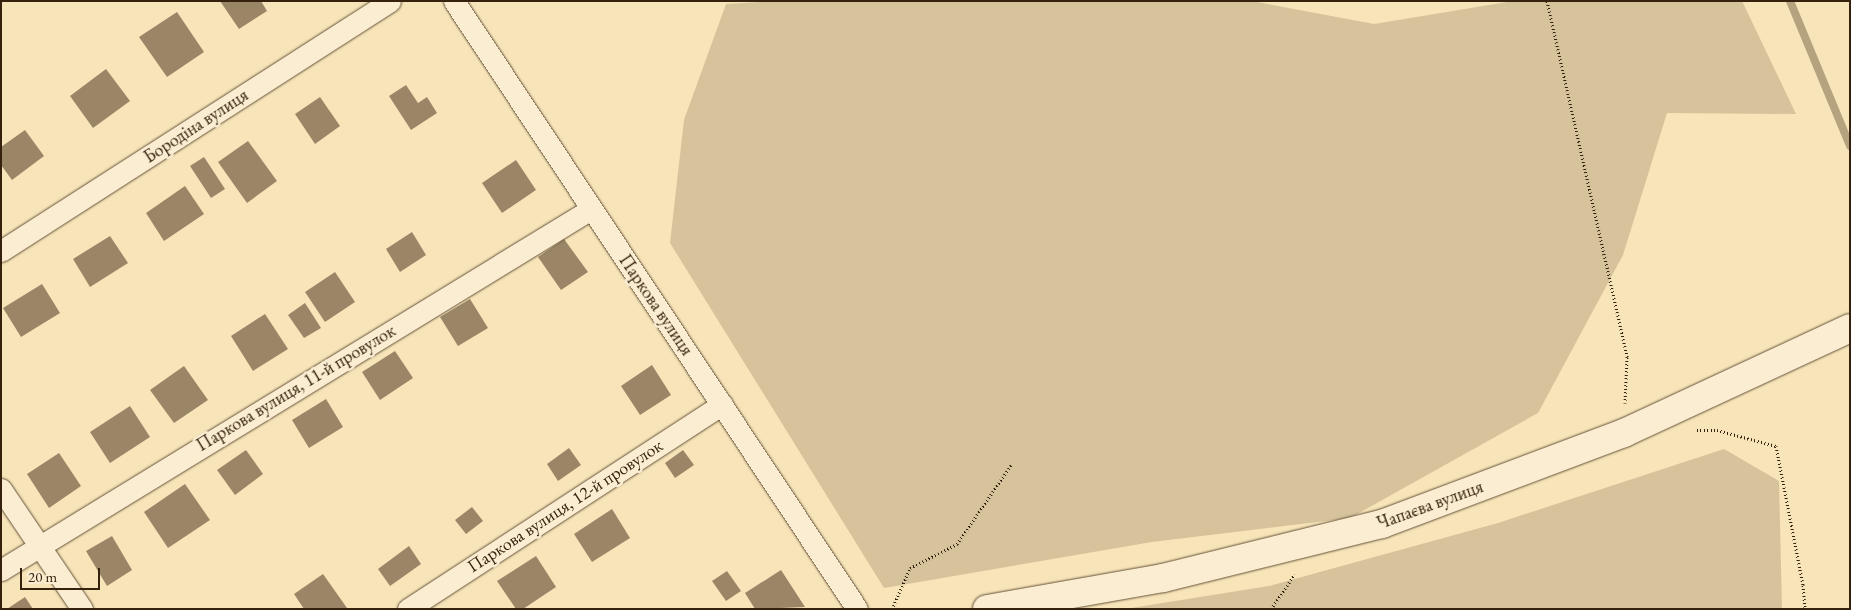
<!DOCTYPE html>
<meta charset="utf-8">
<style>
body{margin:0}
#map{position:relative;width:1851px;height:610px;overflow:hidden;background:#f7e4b9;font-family:"EB Garamond",serif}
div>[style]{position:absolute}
.green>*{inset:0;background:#d6c39c}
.stream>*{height:8px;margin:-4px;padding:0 4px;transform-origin:4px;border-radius:4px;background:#b5a27f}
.building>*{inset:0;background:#9a8666}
.path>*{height:3px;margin-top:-1.5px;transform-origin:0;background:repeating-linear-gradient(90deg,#35210d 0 1px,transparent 0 3.5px)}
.roads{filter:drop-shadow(0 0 1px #665238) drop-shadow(0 0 1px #665238)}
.street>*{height:21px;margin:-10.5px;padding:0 10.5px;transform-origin:10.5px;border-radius:10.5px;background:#faedd2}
.secondary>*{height:28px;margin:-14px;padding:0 14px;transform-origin:14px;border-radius:14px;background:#faedd2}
span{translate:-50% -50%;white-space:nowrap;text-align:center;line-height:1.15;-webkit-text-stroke:5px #faedd2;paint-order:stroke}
.street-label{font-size:18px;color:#35210d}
.frame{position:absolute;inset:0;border:2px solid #35210d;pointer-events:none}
.scale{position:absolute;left:20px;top:568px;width:80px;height:22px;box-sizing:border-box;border:2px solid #35210d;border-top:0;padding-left:6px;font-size:15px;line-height:18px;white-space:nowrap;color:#35210d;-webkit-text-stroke:4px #faedd2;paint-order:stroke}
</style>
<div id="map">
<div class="green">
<i style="clip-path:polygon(777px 1px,1252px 1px,1374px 24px,1513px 1px,1742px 1px,1796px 114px,1667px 113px,1623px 255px,1538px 413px,1350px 518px,1152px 542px,884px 588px,670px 243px,684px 120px,726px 4px)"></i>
<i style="clip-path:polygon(1724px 449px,1779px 481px,1782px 609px,1125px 609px,1269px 586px,1498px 523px)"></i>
</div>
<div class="stream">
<i style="left:1790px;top:1px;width:157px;rotate:67.5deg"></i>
</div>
<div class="building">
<i style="clip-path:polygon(220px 1px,261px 1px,267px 11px,239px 29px)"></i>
<i style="clip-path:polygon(177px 12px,204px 52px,167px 77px,139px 37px)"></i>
<i style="clip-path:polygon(106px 69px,130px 101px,93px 128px,70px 96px)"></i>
<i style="clip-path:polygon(406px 85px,418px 103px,427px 97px,437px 113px,411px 130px,389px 96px)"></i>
<i style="clip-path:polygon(320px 97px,340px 126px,315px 144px,295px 114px)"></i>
<i style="clip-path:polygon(25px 130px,44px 156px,12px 180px,1px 165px,1px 147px)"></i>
<i style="clip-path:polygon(248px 141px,277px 181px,247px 203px,218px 162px)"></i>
<i style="clip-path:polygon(204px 157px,225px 189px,211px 198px,190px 166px)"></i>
<i style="clip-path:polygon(516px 160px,536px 190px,502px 213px,482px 183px)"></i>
<i style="clip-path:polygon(185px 186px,204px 214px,164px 241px,146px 213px)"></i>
<i style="clip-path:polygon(412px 232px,426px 255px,400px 272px,386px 249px)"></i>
<i style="clip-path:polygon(110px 236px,128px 263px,90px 287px,73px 259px)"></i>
<i style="clip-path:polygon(564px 239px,588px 272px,561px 290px,538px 257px)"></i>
<i style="clip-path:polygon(335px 272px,355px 302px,325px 322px,305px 292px)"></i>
<i style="clip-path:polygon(42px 284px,60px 313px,21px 337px,3px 308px)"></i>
<i style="clip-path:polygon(470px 299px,488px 328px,458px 346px,440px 317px)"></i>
<i style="clip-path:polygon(305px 303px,321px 328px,304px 338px,288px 315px)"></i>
<i style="clip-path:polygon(265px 314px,288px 349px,253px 371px,231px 336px)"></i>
<i style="clip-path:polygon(395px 351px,413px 378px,380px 400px,362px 372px)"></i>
<i style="clip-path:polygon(652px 365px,671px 395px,640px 415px,621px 386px)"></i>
<i style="clip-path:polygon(184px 366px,208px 400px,174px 423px,150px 390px)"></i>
<i style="clip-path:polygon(326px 399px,343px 427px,309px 448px,292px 420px)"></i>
<i style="clip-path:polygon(130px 406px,150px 437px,110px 463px,90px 432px)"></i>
<i style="clip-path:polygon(569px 448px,581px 465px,558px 481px,547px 464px)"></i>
<i style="clip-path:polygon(246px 450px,263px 474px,235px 495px,217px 470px)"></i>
<i style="clip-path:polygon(683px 450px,694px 465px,675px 478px,665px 463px)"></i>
<i style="clip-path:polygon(59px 453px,81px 486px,49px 508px,27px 474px)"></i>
<i style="clip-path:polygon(185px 484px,210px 520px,168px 548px,144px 512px)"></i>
<i style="clip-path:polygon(472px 507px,483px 521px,466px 534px,455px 520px)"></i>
<i style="clip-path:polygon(612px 509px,630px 538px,592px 562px,574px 534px)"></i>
<i style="clip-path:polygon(112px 536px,132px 570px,107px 586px,86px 551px)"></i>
<i style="clip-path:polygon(409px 546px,421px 564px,390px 586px,378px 569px)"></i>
<i style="clip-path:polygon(536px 556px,556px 587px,523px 609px,516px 609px,497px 581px)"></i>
<i style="clip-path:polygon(781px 570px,805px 607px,755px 609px,745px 593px)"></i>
<i style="clip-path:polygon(727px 571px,741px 591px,726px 601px,712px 581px)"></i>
<i style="clip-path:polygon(323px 574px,347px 608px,345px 609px,304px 609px,294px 594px)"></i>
<i style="clip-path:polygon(25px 597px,33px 609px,7px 609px)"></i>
</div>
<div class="path">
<i style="left:1547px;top:1px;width:365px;rotate:77.3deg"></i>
<i style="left:1627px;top:357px;width:46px;rotate:92.5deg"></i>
<i style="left:1697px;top:430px;width:20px"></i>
<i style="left:1717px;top:430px;width:61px;rotate:15.2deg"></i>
<i style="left:1776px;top:446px;width:142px;rotate:79deg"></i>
<i style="left:1803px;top:585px;width:24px;rotate:85deg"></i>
<i style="left:892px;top:609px;width:45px;rotate:-66.3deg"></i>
<i style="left:910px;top:568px;width:53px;rotate:-27.1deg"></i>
<i style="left:957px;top:544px;width:96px;rotate:-55.6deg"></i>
<i style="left:1271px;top:609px;width:42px;rotate:-55.6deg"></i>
</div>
<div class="roads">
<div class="street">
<i style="left:454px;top:1px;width:729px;rotate:56.46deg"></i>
<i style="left:1px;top:251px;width:462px;rotate:-32.7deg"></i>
<i style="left:1px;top:489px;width:145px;rotate:56deg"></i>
<i style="left:1px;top:570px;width:692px;rotate:-31.46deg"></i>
<i style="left:408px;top:609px;width:375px;rotate:-33.1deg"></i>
</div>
<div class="secondary">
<i style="left:987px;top:609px;width:179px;rotate:-10deg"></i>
<i style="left:1163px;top:578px;width:226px;rotate:-13.9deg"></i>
<i style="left:1382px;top:524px;width:259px;rotate:-20.6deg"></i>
<i style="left:1624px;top:433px;width:249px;rotate:-24.9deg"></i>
</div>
</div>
<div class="street-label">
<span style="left:196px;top:126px;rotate:-33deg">Бородіна вулиця</span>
<span style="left:656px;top:305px;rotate:56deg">Паркова вулиця</span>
<span style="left:296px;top:388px;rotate:-31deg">Паркова вулиця, 11-й провулок</span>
<span style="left:1430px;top:505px;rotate:-20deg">Чапаєва вулиця</span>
<span style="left:565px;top:506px;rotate:-33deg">Паркова вулиця, 12-й провулок</span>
</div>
<div class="frame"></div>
<div class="scale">20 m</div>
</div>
